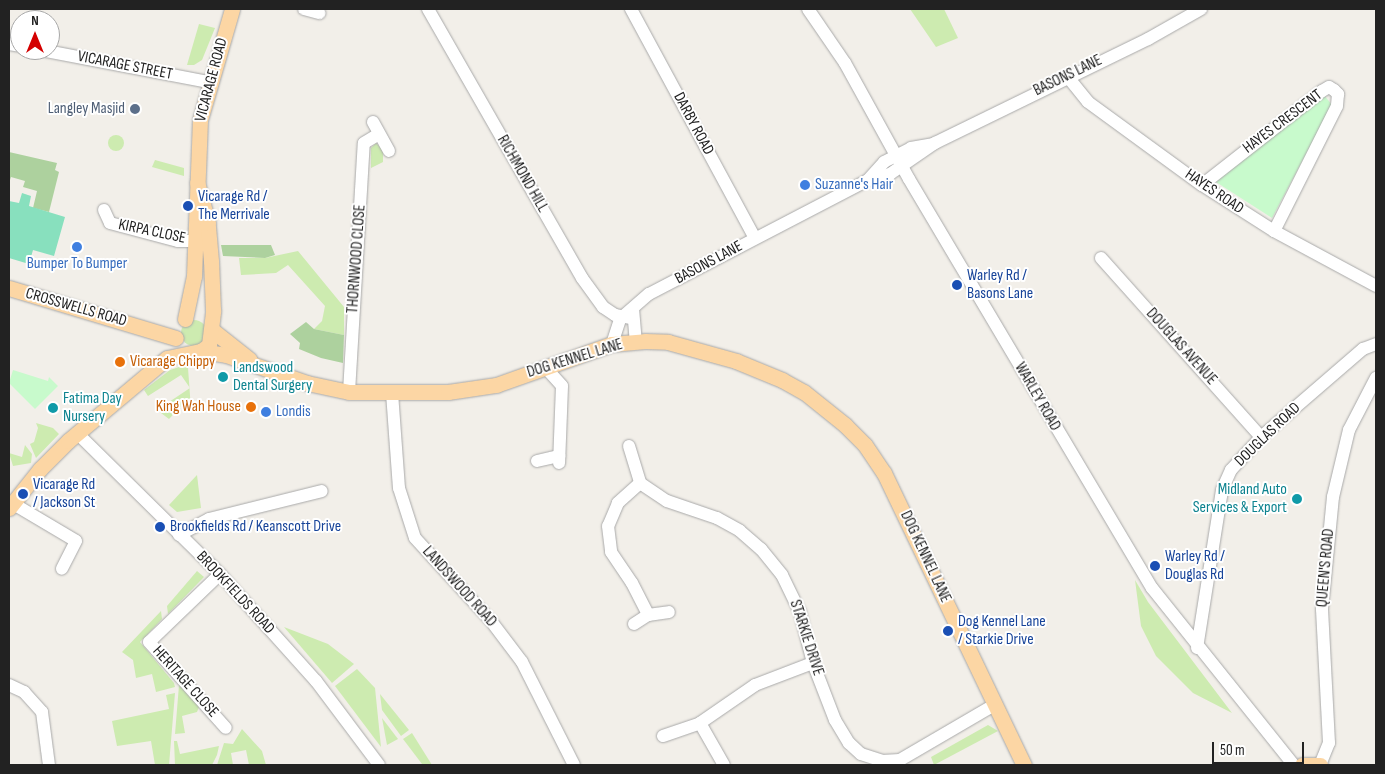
<!DOCTYPE html>
<style>
body{margin:0}
#map{position:relative;width:1385px;height:774px;overflow:hidden;background:#f2efe9;font-family:"Sofia Sans Condensed",sans-serif}
div>[style]{position:absolute}
.grass>*{inset:0;background:#cdebb0}
.round{border-radius:50%}
.forest>*{inset:0;background:#add19e}
.park>*{inset:0;background:#c8facc}
.pitch>*{inset:0;background:#88e0be}
.roads{filter:drop-shadow(0 0 1px #a9a9a9) drop-shadow(0 0 1px #a9a9a9)}
.minor>*{height:12px;margin:-6px;padding:0 6px;transform-origin:6px;border-radius:6px;background:#fff}
.major>*{height:15px;margin:-7.5px;padding:0 7.5px;transform-origin:7.5px;border-radius:7.5px;background:#fcd6a4}
.dots>*{width:14px;height:14px;translate:-50% -50%;box-sizing:border-box;border:2px solid #fff;border-radius:50%}
span{translate:-50% -50%;white-space:nowrap;text-align:center;line-height:1.15;-webkit-text-stroke:4px #fff;paint-order:stroke}
.street-label{font-size:16px;color:#222}
.service-label{font-size:16px;color:#4e5e75}
.right{translate:-100% -50%;text-align:right}
.shop-label{font-size:16px;color:#366cbe}
.left{translate:0 -50%;text-align:left}
.transit-label{font-size:16px;color:#164399}
.food-label{font-size:16px;color:#c56008}
.culture-label{font-size:16px;color:#0d838f}
.frame{position:absolute;inset:0;border:10px solid #222;pointer-events:none}
.north{position:absolute;left:10px;top:10px;width:50px;height:50px;box-sizing:border-box;background:#fff;border:1px solid #a7a7a7;border-radius:50%;rotate:0deg;font-size:14px;font-weight:700;line-height:20px;text-align:center;color:#222}
.north::after{content:'';display:block;margin:auto;width:18px;height:22px;background:#d40000;clip-path:polygon(50% 0,100% 100%,50% 72%,0 100%)}
.scale{position:absolute;left:1212px;top:742px;width:92px;height:22px;box-sizing:border-box;border:2px solid #222;border-top:0;padding-left:6px;font-size:15px;line-height:18px;white-space:nowrap;color:#222;-webkit-text-stroke:4px #fff;paint-order:stroke}
</style>
<div id="map">
<div class="grass">
<i style="clip-path:polygon(910px 9px,944px 9px,958px 38px,936px 47px)"></i>
<i style="clip-path:polygon(199px 24px,215px 28px,202px 60px,194px 65px,187px 65px)"></i>
<i class="round" style="left:108px;top:135px;width:16px;height:16px"></i>
<i style="clip-path:polygon(376px 143px,383px 150px,383px 162px,371px 168px,371px 148px)"></i>
<i style="clip-path:polygon(155px 160px,184px 168px,184px 176px,152px 167px)"></i>
<i style="clip-path:polygon(298px 251px,344px 307px,344px 335px,314px 329px,322px 321px,325px 306px,288px 265px,276px 273px,241px 275px,239px 258px,265px 258px)"></i>
<i class="round" style="left:181px;top:320px;width:26px;height:26px"></i>
<i style="clip-path:polygon(188px 364px,188px 368px,191px 409px,184px 403px,169px 419px,157px 410px,190px 388px,181px 375px,148px 396px,144px 390px,170px 370px)"></i>
<i style="clip-path:polygon(36px 423px,53px 428px,59px 434px,36px 458px,30px 444px,34px 442px,38px 428px)"></i>
<i style="clip-path:polygon(25px 445px,32px 454px,31px 463px,13px 466px,9px 453px,22px 457px)"></i>
<i style="clip-path:polygon(197px 475px,201px 508px,177px 512px,169px 505px)"></i>
<i style="clip-path:polygon(197px 571px,204px 577px,168px 614px,167px 606px)"></i>
<i style="clip-path:polygon(1135px 580px,1148px 602px,1232px 713px,1193px 693px,1156px 656px,1141px 626px)"></i>
<i style="clip-path:polygon(161px 611px,162px 619px,140px 642px,174px 683px,175px 687px,156px 692px,152px 674px,136px 678px,133px 660px,122px 652px)"></i>
<i style="clip-path:polygon(284px 627px,328px 644px,354px 664px,332px 683px)"></i>
<i style="clip-path:polygon(357px 669px,375px 688px,381px 747px,335px 686px)"></i>
<i style="clip-path:polygon(179px 685px,199px 707px,197px 712px,182px 716px,185px 733px,175px 734px)"></i>
<i style="clip-path:polygon(175px 693px,169px 765px,155px 765px,151px 741px,117px 746px,112px 721px,169px 709px,166px 695px)"></i>
<i style="clip-path:polygon(380px 694px,409px 730px,401px 736px,382px 710px)"></i>
<i style="clip-path:polygon(382px 718px,398px 739px,387px 745px)"></i>
<i style="clip-path:polygon(988px 725px,998px 731px,934px 765px,931px 757px)"></i>
<i style="clip-path:polygon(242px 729px,262px 751px,266px 765px,249px 765px,246px 750px,231px 753px,233px 765px,217px 765px,224px 743px,233px 744px)"></i>
<i style="clip-path:polygon(412px 733px,432px 765px,422px 764px,403px 739px)"></i>
<i style="clip-path:polygon(174px 741px,177px 741px,180px 754px,219px 746px,217px 755px,212px 765px,175px 765px)"></i>
</div>
<div class="forest">
<i style="clip-path:polygon(9px 152px,57px 163px,55px 170px,59px 172px,49px 212px,33px 208px,37px 191px,23px 187px,25px 181px,11px 177px,9px 183px)"></i>
<i style="clip-path:polygon(221px 245px,271px 245px,275px 255px,265px 258px,223px 256px)"></i>
<i style="clip-path:polygon(306px 322px,314px 329px,344px 335px,343px 363px,321px 358px,299px 349px,300px 343px,290px 334px)"></i>
</div>
<div class="park">
<i style="clip-path:polygon(1324px 95px,1332px 105px,1272px 218px,1216px 182px)"></i>
<i style="clip-path:polygon(13px 370px,48px 381px,49px 377px,58px 386px,35px 409px,9px 383px)"></i>
</div>
<div class="pitch">
<i style="clip-path:polygon(22px 193px,31px 196px,29px 206px,65px 217px,54px 256px,33px 250px,29px 264px,9px 258px,9px 201px,19px 203px)"></i>
</div>
<div class="roads">
<div class="minor">
<i style="left:304px;top:9px;width:16px;rotate:15deg"></i>
<i style="left:428px;top:9px;width:310px;rotate:60.2deg"></i>
<i style="left:582px;top:278px;width:36px;rotate:54deg"></i>
<i style="left:603px;top:307px;width:14px;rotate:34deg"></i>
<i style="left:615px;top:315px;width:15px;rotate:11deg"></i>
<i style="left:631px;top:9px;width:260px;rotate:61.6deg"></i>
<i style="left:808px;top:9px;width:65px;rotate:55.6deg"></i>
<i style="left:845px;top:63px;width:132px;rotate:61.1deg"></i>
<i style="left:909px;top:179px;width:476px;rotate:59.3deg"></i>
<i style="left:1152px;top:588px;width:227px;rotate:51.3deg"></i>
<i style="left:9px;top:44px;width:11px;rotate:10deg"></i>
<i style="left:41px;top:50px;width:171px;rotate:10.8deg"></i>
<i style="left:1067px;top:76px;width:33px;rotate:51deg"></i>
<i style="left:1088px;top:102px;width:141px;rotate:36.1deg"></i>
<i style="left:1202px;top:185px;width:85px;rotate:32.6deg"></i>
<i style="left:1274px;top:231px;width:116px;rotate:28.3deg"></i>
<i style="left:373px;top:122px;width:33px;rotate:61deg"></i>
<i style="left:868px;top:180px;width:24px;rotate:-48deg"></i>
<i style="left:884px;top:162px;width:30px;rotate:-27deg"></i>
<i style="left:911px;top:148px;width:22px;rotate:-10deg"></i>
<i style="left:1202px;top:185px;width:152px;rotate:-38.1deg"></i>
<i style="left:1322px;top:91px;width:8px;rotate:-30deg"></i>
<i style="left:1329px;top:87px;width:6px;rotate:31deg"></i>
<i style="left:1334px;top:90px;width:6px;rotate:45deg"></i>
<i style="left:1338px;top:94px;width:12px;rotate:95deg"></i>
<i style="left:1337px;top:106px;width:140px;rotate:116.7deg"></i>
<i style="left:104px;top:210px;width:14px;rotate:65deg"></i>
<i style="left:110px;top:223px;width:70px;rotate:14.8deg"></i>
<i style="left:178px;top:241px;width:25px"></i>
<i style="left:1101px;top:258px;width:240px;rotate:48.2deg"></i>
<i style="left:633px;top:309px;width:32px;rotate:85deg"></i>
<i style="left:612px;top:344px;width:26px;rotate:-72deg"></i>
<i style="left:620px;top:319px;width:38px;rotate:-41deg"></i>
<i style="left:649px;top:294px;width:247px;rotate:-27.5deg"></i>
<i style="left:868px;top:180px;width:23px;rotate:-15deg"></i>
<i style="left:890px;top:174px;width:55px;rotate:-34.6deg"></i>
<i style="left:935px;top:143px;width:237px;rotate:-26deg"></i>
<i style="left:1148px;top:39px;width:61px;rotate:-29.5deg"></i>
<i style="left:545px;top:367px;width:25px;rotate:48deg"></i>
<i style="left:562px;top:386px;width:77px;rotate:92.2deg"></i>
<i style="left:349px;top:392px;width:249px;rotate:-86.6deg"></i>
<i style="left:364px;top:143px;width:17px;rotate:-31deg"></i>
<i style="left:392px;top:393px;width:95px;rotate:85.8deg"></i>
<i style="left:399px;top:488px;width:52px;rotate:72.3deg"></i>
<i style="left:415px;top:538px;width:113px;rotate:47.5deg"></i>
<i style="left:491px;top:621px;width:51px;rotate:52.9deg"></i>
<i style="left:522px;top:662px;width:115px;rotate:63.2deg"></i>
<i style="left:77px;top:433px;width:201px;rotate:44.6deg"></i>
<i style="left:220px;top:574px;width:144px;rotate:48.1deg"></i>
<i style="left:316px;top:681px;width:105px;rotate:53.1deg"></i>
<i style="left:629px;top:446px;width:39px;rotate:73deg"></i>
<i style="left:640px;top:483px;width:32px;rotate:34deg"></i>
<i style="left:667px;top:501px;width:53px;rotate:18.8deg"></i>
<i style="left:717px;top:518px;width:26px;rotate:29deg"></i>
<i style="left:740px;top:531px;width:28px;rotate:41deg"></i>
<i style="left:761px;top:549px;width:33px;rotate:51deg"></i>
<i style="left:782px;top:575px;width:41px;rotate:64.1deg"></i>
<i style="left:800px;top:612px;width:53px;rotate:75.7deg"></i>
<i style="left:813px;top:663px;width:61px;rotate:68.9deg"></i>
<i style="left:835px;top:720px;width:27px;rotate:59deg"></i>
<i style="left:849px;top:743px;width:16px;rotate:43deg"></i>
<i style="left:861px;top:754px;width:22px;rotate:18deg"></i>
<i style="left:882px;top:761px;width:18px;rotate:-3deg"></i>
<i style="left:900px;top:760px;width:109px;rotate:-30.3deg"></i>
<i style="left:537px;top:461px;width:23px;rotate:-13deg"></i>
<i style="left:640px;top:483px;width:30px;rotate:138deg"></i>
<i style="left:618px;top:503px;width:25px;rotate:113deg"></i>
<i style="left:608px;top:526px;width:26px;rotate:83deg"></i>
<i style="left:611px;top:552px;width:37px;rotate:56deg"></i>
<i style="left:632px;top:583px;width:36px;rotate:63deg"></i>
<i style="left:12px;top:503px;width:74px;rotate:30.7deg"></i>
<i style="left:76px;top:541px;width:31px;rotate:117deg"></i>
<i style="left:179px;top:535px;width:34px;rotate:-28deg"></i>
<i style="left:209px;top:519px;width:116px;rotate:-13.9deg"></i>
<i style="left:220px;top:574px;width:98px;rotate:136.2deg"></i>
<i style="left:149px;top:642px;width:115px;rotate:48.2deg"></i>
<i style="left:634px;top:624px;width:17px;rotate:-33deg"></i>
<i style="left:648px;top:615px;width:21px;rotate:-8deg"></i>
<i style="left:1197px;top:648px;width:160px;rotate:-81deg"></i>
<i style="left:1222px;top:490px;width:22px;rotate:-66deg"></i>
<i style="left:1231px;top:470px;width:45px;rotate:-47.7deg"></i>
<i style="left:1261px;top:437px;width:135px;rotate:-40.8deg"></i>
<i style="left:1363px;top:349px;width:14px;rotate:-21deg"></i>
<i style="left:9px;top:685px;width:17px;rotate:25deg"></i>
<i style="left:24px;top:692px;width:27px;rotate:48deg"></i>
<i style="left:42px;top:712px;width:53px;rotate:82.5deg"></i>
<i style="left:700px;top:723px;width:48px;rotate:60.3deg"></i>
<i style="left:663px;top:736px;width:39px;rotate:-19deg"></i>
<i style="left:700px;top:723px;width:67px;rotate:-34.6deg"></i>
<i style="left:755px;top:685px;width:62px;rotate:-20.8deg"></i>
<i style="left:1320px;top:765px;width:24px;rotate:-68deg"></i>
<i style="left:1329px;top:743px;width:134px;rotate:-93deg"></i>
<i style="left:1322px;top:609px;width:113px;rotate:-84.4deg"></i>
<i style="left:1333px;top:497px;width:69px;rotate:-76.6deg"></i>
<i style="left:1349px;top:430px;width:59px;rotate:-62.6deg"></i>
</div>
<div class="major">
<i style="left:9px;top:288px;width:174px;rotate:16.7deg"></i>
<i style="left:185px;top:319px;width:44px;rotate:-78.2deg"></i>
<i style="left:194px;top:276px;width:156px;rotate:-87.8deg"></i>
<i style="left:200px;top:120px;width:116px;rotate:-73.9deg"></i>
<i style="left:212px;top:330px;width:48px;rotate:38.3deg"></i>
<i style="left:201px;top:351px;width:25px;rotate:9deg"></i>
<i style="left:226px;top:355px;width:86px;rotate:19.1deg"></i>
<i style="left:307px;top:383px;width:43px;rotate:12.1deg"></i>
<i style="left:349px;top:392px;width:99px"></i>
<i style="left:448px;top:392px;width:49px;rotate:-8.3deg"></i>
<i style="left:496px;top:385px;width:123px;rotate:-19.5deg"></i>
<i style="left:612px;top:344px;width:33px;rotate:-5deg"></i>
<i style="left:645px;top:341px;width:23px;rotate:2deg"></i>
<i style="left:668px;top:342px;width:71px;rotate:15.6deg"></i>
<i style="left:736px;top:361px;width:50px;rotate:22.4deg"></i>
<i style="left:782px;top:380px;width:25px;rotate:29deg"></i>
<i style="left:804px;top:392px;width:53px;rotate:38.8deg"></i>
<i style="left:845px;top:425px;width:28px;rotate:45deg"></i>
<i style="left:865px;top:445px;width:34px;rotate:56deg"></i>
<i style="left:884px;top:473px;width:324px;rotate:64.4deg"></i>
<i style="left:9px;top:508px;width:50px;rotate:-51.5deg"></i>
<i style="left:40px;top:469px;width:40px;rotate:-45deg"></i>
<i style="left:68px;top:441px;width:129px;rotate:-40deg"></i>
<i style="left:167px;top:358px;width:35px;rotate:-12deg"></i>
<i style="left:201px;top:351px;width:10px;rotate:-37deg"></i>
<i style="left:209px;top:345px;width:35px;rotate:-83deg"></i>
<i style="left:213px;top:310px;width:49px;rotate:-92.3deg"></i>
<i style="left:211px;top:261px;width:38px;rotate:-95deg"></i>
<i style="left:208px;top:223px;width:42px;rotate:-105deg"></i>
<i style="left:1302px;top:765px;width:18px"></i>
</div>
</div>
<div class="dots">
<i style="left:135px;top:109px;background:#5c6f8a"></i>
<i style="left:805px;top:185px;background:#3f7fe0"></i>
<i style="left:188px;top:206px;background:#1a4fb4"></i>
<i style="left:77px;top:247px;background:#3f7fe0"></i>
<i style="left:957px;top:285px;background:#1a4fb4"></i>
<i style="left:120px;top:362px;background:#e8710a"></i>
<i style="left:223px;top:377px;background:#0f9aa8"></i>
<i style="left:251px;top:407px;background:#e8710a"></i>
<i style="left:53px;top:408px;background:#0f9aa8"></i>
<i style="left:266px;top:412px;background:#3f7fe0"></i>
<i style="left:23px;top:494px;background:#1a4fb4"></i>
<i style="left:1297px;top:499px;background:#0f9aa8"></i>
<i style="left:160px;top:527px;background:#1a4fb4"></i>
<i style="left:1155px;top:566px;background:#1a4fb4"></i>
<i style="left:948px;top:631px;background:#1a4fb4"></i>
</div>
<div class="street-label">
<span style="left:125px;top:66px;rotate:11deg">VICARAGE STREET</span>
<span style="left:1068px;top:76px;rotate:-26deg">BASONS LANE</span>
<span style="left:212px;top:80px;rotate:-75deg">VICARAGE ROAD</span>
<span style="left:1283px;top:122px;rotate:-37deg">HAYES CRESCENT</span>
<span style="left:693px;top:124px;rotate:62deg">DARBY ROAD</span>
<span style="left:522px;top:174px;rotate:60deg">RICHMOND HILL</span>
<span style="left:1214px;top:192px;rotate:34deg">HAYES ROAD</span>
<span style="left:152px;top:232px;rotate:12deg">KIRPA CLOSE</span>
<span style="left:357px;top:259px;rotate:-86deg">THORNWOOD CLOSE</span>
<span style="left:709px;top:263px;rotate:-28deg">BASONS LANE</span>
<span style="left:76px;top:308px;rotate:16deg">CROSSWELLS ROAD</span>
<span style="left:1181px;top:347px;rotate:48deg">DOUGLAS AVENUE</span>
<span style="left:575px;top:359px;rotate:-17deg">DOG KENNEL LANE</span>
<span style="left:1037px;top:397px;rotate:60deg">WARLEY ROAD</span>
<span style="left:1268px;top:435px;rotate:-44deg">DOUGLAS ROAD</span>
<span style="left:925px;top:557px;rotate:65deg">DOG KENNEL LANE</span>
<span style="left:1326px;top:568px;rotate:-85deg">QUEEN'S ROAD</span>
<span style="left:459px;top:587px;rotate:48deg">LANDSWOOD ROAD</span>
<span style="left:235px;top:593px;rotate:47deg">BROOKFIELDS ROAD</span>
<span style="left:806px;top:638px;rotate:72deg">STARKIE DRIVE</span>
<span style="left:185px;top:682px;rotate:48deg">HERITAGE CLOSE</span>
</div>
<div class="service-label">
<span class="right" style="left:125px;top:109px">Langley Masjid</span>
</div>
<div class="shop-label">
<span class="left" style="left:815px;top:185px">Suzanne's Hair</span>
<span style="left:77px;top:264px">Bumper To Bumper</span>
<span class="left" style="left:276px;top:412px">Londis</span>
</div>
<div class="transit-label">
<span class="left" style="left:198px;top:206px">Vicarage Rd /<br>The Merrivale</span>
<span class="left" style="left:967px;top:285px">Warley Rd /<br>Basons Lane</span>
<span class="left" style="left:33px;top:494px">Vicarage Rd<br>/ Jackson St</span>
<span class="left" style="left:170px;top:527px">Brookfields Rd / Keanscott Drive</span>
<span class="left" style="left:1165px;top:566px">Warley Rd /<br>Douglas Rd</span>
<span class="left" style="left:958px;top:631px">Dog Kennel Lane<br>/ Starkie Drive</span>
</div>
<div class="food-label">
<span class="left" style="left:130px;top:362px">Vicarage Chippy</span>
<span class="right" style="left:241px;top:407px">King Wah House</span>
</div>
<div class="culture-label">
<span class="left" style="left:233px;top:377px">Landswood<br>Dental Surgery</span>
<span class="left" style="left:63px;top:408px">Fatima Day<br>Nursery</span>
<span class="right" style="left:1287px;top:499px">Midland Auto<br>Services &amp; Export</span>
</div>
<div class="frame"></div>
<div class="north">N</div>
<div class="scale">50 m</div>
</div>
